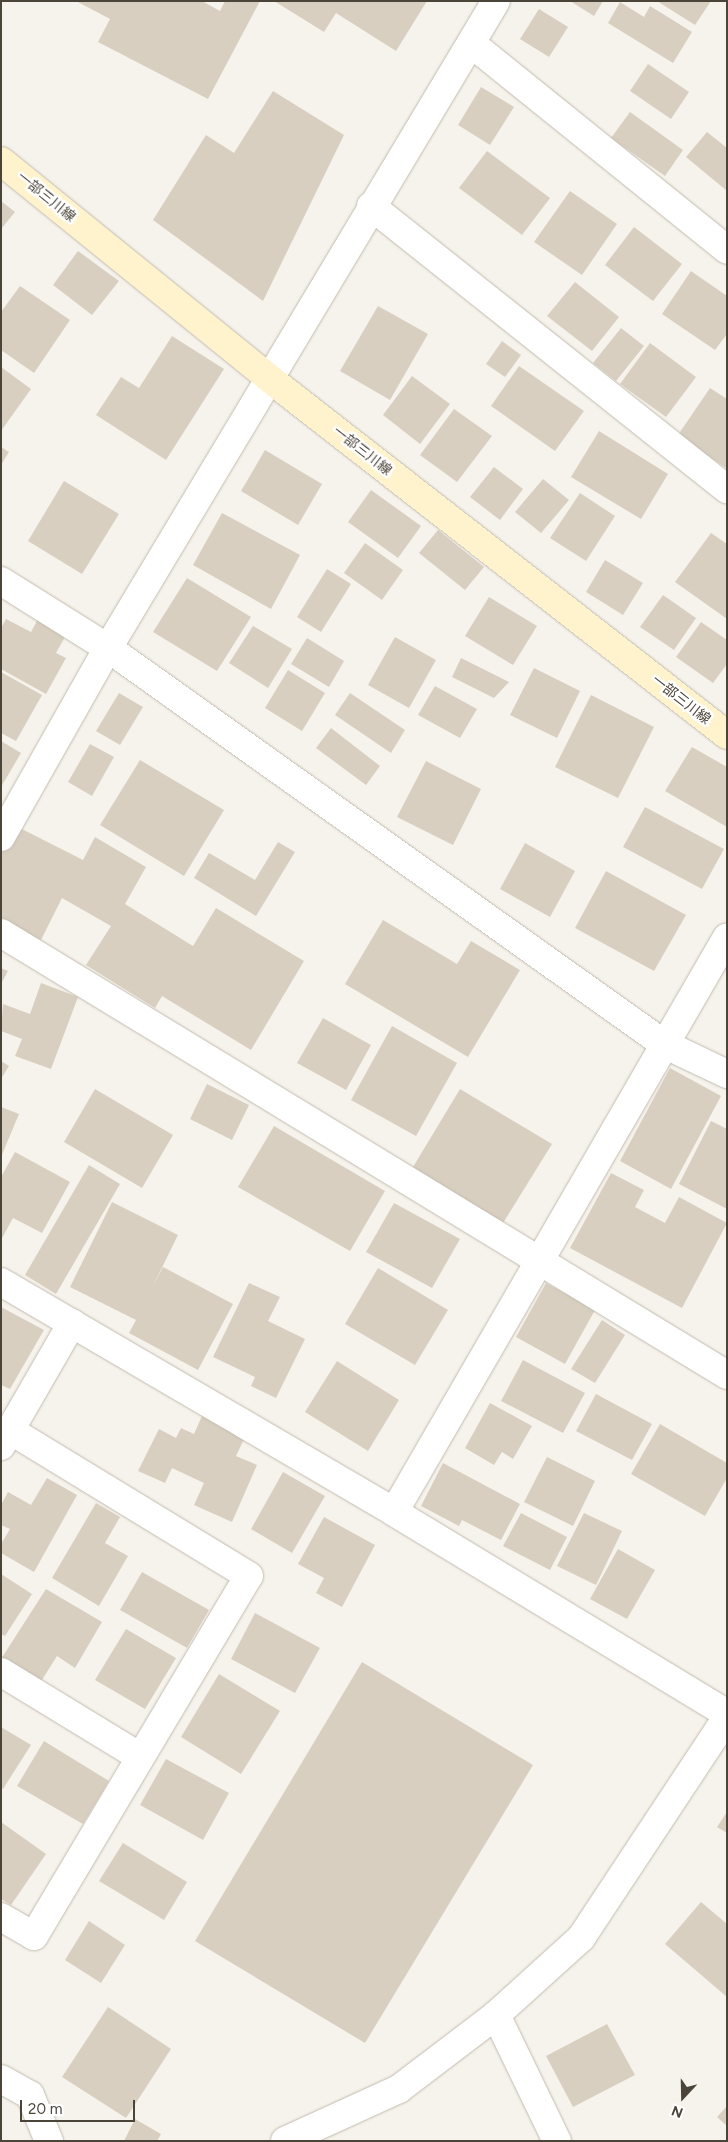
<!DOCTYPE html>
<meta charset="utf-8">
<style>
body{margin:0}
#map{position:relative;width:728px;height:2142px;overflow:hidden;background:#f6f3ec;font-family:Figtree,"Noto Sans JP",sans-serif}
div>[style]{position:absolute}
.building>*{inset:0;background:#d8cfc1}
.roads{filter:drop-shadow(0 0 1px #c2bbae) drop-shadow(0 0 1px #c2bbae)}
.street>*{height:28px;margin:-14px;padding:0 14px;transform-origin:14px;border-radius:14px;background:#fff}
.secondary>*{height:28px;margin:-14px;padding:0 14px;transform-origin:14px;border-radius:14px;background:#fff3cd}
span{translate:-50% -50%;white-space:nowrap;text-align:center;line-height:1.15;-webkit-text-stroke:4.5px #fff;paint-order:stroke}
.street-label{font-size:14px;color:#4b4439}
.frame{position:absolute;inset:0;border:2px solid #4b4439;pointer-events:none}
.north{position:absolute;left:658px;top:2072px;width:50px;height:50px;-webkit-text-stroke:4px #fff;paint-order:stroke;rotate:201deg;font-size:14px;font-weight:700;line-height:20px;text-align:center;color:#4b4439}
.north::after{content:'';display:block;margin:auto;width:18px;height:22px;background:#4b4439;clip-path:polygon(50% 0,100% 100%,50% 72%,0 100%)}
.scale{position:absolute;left:20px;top:2100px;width:115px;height:22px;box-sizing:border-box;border:2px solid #4b4439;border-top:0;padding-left:6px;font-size:15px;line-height:18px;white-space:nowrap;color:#4b4439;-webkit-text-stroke:4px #fff;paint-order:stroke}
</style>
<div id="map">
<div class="building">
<i style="clip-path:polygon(76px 1px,202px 1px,220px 11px,225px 1px,260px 1px,208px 99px,98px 42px,110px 19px)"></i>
<i style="clip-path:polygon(274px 1px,427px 1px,396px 51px,336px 13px,324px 32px)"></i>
<i style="clip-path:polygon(570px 1px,603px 1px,594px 16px)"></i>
<i style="clip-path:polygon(657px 1px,711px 1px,695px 25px)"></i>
<i style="clip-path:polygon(620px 2px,644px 17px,650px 6px,692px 32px,673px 63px,608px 23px)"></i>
<i style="clip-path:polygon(539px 9px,568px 27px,549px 57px,520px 39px)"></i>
<i style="clip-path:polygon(648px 64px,689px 92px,671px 119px,630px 91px)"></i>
<i style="clip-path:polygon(481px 87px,514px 107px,490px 145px,458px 125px)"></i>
<i style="clip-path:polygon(273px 91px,344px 135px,263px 301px,153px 220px,206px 135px,234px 153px)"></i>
<i style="clip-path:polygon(630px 112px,683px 150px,665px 176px,611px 138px)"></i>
<i style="clip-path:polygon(707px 132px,727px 148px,727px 191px,686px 157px)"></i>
<i style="clip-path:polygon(487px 151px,550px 198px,522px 235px,459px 188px)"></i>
<i style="clip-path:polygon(570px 191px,617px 224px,582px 275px,534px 242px)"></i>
<i style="clip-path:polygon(1px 201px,15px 212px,1px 229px)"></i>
<i style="clip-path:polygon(634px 227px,682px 264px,653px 301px,605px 265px)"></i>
<i style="clip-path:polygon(78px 251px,119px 281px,92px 315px,53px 285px)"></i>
<i style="clip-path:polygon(691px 271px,727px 296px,727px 334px,715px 350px,662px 314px)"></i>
<i style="clip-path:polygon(575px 282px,619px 317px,592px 351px,547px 316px)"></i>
<i style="clip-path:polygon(20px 286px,70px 320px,34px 373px,1px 350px,1px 312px)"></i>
<i style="clip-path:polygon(378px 306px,428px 334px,390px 400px,340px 371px)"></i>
<i style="clip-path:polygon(621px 328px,644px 346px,616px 381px,593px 363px)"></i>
<i style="clip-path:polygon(172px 336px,224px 369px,166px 460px,96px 415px,121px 377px,139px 388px)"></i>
<i style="clip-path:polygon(502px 341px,521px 355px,505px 377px,486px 364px)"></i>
<i style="clip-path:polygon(650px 343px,696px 377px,666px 417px,620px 384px)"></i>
<i style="clip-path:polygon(519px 366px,584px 411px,555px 451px,491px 406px)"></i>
<i style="clip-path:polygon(1px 367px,31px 389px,1px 431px)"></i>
<i style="clip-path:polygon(412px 376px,450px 404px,420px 444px,383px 415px)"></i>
<i style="clip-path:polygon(710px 388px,727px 399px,726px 468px,678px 435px)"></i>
<i style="clip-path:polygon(454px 409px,492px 436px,457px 482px,420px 455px)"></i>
<i style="clip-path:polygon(599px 431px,668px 474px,641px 519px,571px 477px)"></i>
<i style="clip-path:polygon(1px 447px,9px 452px,1px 465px)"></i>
<i style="clip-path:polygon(265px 450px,322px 484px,298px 525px,241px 491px)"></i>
<i style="clip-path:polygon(494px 467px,523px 489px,500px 520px,470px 497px)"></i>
<i style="clip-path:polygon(543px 479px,569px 500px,541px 533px,515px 512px)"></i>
<i style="clip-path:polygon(64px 481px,119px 514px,82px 574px,28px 541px)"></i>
<i style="clip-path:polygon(371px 490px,421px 526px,398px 558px,348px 522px)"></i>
<i style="clip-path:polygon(580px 493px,615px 516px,586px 561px,550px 538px)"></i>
<i style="clip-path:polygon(222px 513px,300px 555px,271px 609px,193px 565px)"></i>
<i style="clip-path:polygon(438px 530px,484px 567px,465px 590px,419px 553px)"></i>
<i style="clip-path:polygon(711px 533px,727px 544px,727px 619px,675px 582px)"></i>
<i style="clip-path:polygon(365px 543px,403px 570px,382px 600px,344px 573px)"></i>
<i style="clip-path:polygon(605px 560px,643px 583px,623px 615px,586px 592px)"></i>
<i style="clip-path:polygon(327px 569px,351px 584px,321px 632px,297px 617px)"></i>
<i style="clip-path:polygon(187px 578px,251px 617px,217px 671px,153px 632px)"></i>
<i style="clip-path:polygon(663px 595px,696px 618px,674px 650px,640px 627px)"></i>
<i style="clip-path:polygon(489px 597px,537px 626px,513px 665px,465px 636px)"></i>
<i style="clip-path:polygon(6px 619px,31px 632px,38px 619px,66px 635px,56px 653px,66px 658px,46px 694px,1px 669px,1px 628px)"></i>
<i style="clip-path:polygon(701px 622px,727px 640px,727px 664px,713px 683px,676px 657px)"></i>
<i style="clip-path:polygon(253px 626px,292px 649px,268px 688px,229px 663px)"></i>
<i style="clip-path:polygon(395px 637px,436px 660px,409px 708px,368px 685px)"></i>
<i style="clip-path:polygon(307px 638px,344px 661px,329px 687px,291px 664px)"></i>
<i style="clip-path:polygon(461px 658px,509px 682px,494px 698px,452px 677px)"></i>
<i style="clip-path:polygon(534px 668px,580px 691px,557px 738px,510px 715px)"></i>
<i style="clip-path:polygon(288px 670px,325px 693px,302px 731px,265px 708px)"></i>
<i style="clip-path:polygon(1px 672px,42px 695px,16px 741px,1px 733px)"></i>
<i style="clip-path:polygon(435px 686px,477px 709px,460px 738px,418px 715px)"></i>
<i style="clip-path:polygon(119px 693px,143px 707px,120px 745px,96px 731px)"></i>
<i style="clip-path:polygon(350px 693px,405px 730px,391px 753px,335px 715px)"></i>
<i style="clip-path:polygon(591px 695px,654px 727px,618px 798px,555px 767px)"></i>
<i style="clip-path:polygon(331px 728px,380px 766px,366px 785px,316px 748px)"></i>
<i style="clip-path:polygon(1px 741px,21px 753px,1px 787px)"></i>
<i style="clip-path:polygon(90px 744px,114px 757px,92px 796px,68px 782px)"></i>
<i style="clip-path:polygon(692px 747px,727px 767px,727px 827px,665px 791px)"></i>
<i style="clip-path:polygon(140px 760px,224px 810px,184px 876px,100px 825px)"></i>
<i style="clip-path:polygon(426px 761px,481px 789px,453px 845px,397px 817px)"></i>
<i style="clip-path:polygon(645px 807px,724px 849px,702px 889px,623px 847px)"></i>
<i style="clip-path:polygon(10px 823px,83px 860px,95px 837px,146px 867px,125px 904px,193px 946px,216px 908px,304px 961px,251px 1050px,162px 996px,155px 1008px,86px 965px,111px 926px,62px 898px,41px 940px,1px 920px,1px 841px)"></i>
<i style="clip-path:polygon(278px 842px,295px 852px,256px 916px,194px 878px,209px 853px,255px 880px)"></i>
<i style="clip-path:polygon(525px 843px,575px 871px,550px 917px,500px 889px)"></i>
<i style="clip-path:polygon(606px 871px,686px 915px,654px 971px,575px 928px)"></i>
<i style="clip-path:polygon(383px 920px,457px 964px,471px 941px,520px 970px,468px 1057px,345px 984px)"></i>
<i style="clip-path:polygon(1px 968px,8px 971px,1px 984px)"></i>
<i style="clip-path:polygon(41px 983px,78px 997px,51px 1069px,15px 1056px,22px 1039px,1px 1031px,3px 1004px,30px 1014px)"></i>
<i style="clip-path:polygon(323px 1018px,371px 1045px,346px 1090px,297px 1063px)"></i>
<i style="clip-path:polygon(392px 1026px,457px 1063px,416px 1136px,351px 1100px)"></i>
<i style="clip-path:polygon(1px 1061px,9px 1066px,1px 1079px)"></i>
<i style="clip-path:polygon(670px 1068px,721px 1096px,671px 1189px,620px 1161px)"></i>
<i style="clip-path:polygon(207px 1084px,249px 1105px,232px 1140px,190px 1119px)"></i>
<i style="clip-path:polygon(95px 1089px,173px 1135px,142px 1188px,64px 1142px)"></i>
<i style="clip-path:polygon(460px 1089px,552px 1144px,503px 1223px,413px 1167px)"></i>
<i style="clip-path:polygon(1px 1107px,19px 1114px,1px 1157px)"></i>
<i style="clip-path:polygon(711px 1121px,727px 1129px,727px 1209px,679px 1184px)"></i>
<i style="clip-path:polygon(274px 1126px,385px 1191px,350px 1251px,238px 1187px)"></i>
<i style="clip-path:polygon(15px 1152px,70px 1182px,42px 1233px,13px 1218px,1px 1240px,1px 1177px)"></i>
<i style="clip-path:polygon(89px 1165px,120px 1184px,56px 1294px,25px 1275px)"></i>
<i style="clip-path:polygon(611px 1173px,644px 1190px,635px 1207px,665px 1223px,679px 1197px,727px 1223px,682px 1308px,570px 1248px)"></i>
<i style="clip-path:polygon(112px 1202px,178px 1235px,152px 1288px,163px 1267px,233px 1304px,198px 1370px,129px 1333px,136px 1320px,70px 1287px)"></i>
<i style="clip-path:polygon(394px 1203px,460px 1239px,432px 1288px,366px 1252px)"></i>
<i style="clip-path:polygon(378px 1268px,448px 1310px,415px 1365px,345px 1324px)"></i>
<i style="clip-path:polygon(249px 1283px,280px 1297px,268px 1321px,305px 1339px,276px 1398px,251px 1386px,255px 1377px,213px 1357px)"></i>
<i style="clip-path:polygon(546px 1283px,595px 1310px,565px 1364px,516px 1337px)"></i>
<i style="clip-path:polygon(1px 1307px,44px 1330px,10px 1389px,1px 1385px)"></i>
<i style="clip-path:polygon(602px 1320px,625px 1335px,595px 1383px,571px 1369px)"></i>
<i style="clip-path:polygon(523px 1360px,585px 1393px,563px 1433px,501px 1401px)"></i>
<i style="clip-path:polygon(337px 1361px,399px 1400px,368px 1451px,305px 1412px)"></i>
<i style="clip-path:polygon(596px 1394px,652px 1424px,632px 1460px,576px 1431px)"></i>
<i style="clip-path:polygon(490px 1403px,532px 1426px,513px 1459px,502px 1452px,494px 1465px,465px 1448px)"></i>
<i style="clip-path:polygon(202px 1416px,246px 1435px,236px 1456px,257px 1465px,232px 1522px,194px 1505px,204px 1483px,172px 1468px,165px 1483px,138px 1471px,159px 1429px,176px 1438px,181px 1428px,194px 1434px)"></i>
<i style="clip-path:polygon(660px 1424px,727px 1463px,727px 1478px,705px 1516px,631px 1474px)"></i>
<i style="clip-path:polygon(547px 1457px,595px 1481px,573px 1526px,524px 1502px)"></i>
<i style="clip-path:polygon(443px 1463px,520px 1504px,501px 1540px,462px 1520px,459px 1526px,421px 1506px)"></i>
<i style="clip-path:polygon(283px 1472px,325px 1496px,292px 1553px,251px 1529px)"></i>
<i style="clip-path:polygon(47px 1478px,77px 1495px,34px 1572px,1px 1553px,1px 1544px,10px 1529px,1px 1525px,1px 1505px,8px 1492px,31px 1505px)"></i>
<i style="clip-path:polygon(96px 1503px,120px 1517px,105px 1543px,128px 1556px,99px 1606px,52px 1578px)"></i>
<i style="clip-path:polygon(521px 1513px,567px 1537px,550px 1570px,503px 1546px)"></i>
<i style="clip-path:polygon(584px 1513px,622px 1531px,596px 1585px,557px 1566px)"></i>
<i style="clip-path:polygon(324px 1517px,375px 1545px,342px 1607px,316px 1593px,324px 1578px,298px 1564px)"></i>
<i style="clip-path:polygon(618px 1549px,655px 1570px,627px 1619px,590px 1599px)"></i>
<i style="clip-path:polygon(142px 1572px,209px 1610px,187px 1648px,120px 1610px)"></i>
<i style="clip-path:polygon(1px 1574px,32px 1594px,5px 1636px,1px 1634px)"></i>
<i style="clip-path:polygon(46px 1589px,102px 1622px,75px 1668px,57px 1656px,40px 1683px,1px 1659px)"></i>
<i style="clip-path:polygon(255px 1613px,320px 1648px,295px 1693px,231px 1659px)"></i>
<i style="clip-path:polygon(126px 1629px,176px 1658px,145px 1709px,95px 1680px)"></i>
<i style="clip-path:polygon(362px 1662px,533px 1765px,365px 2043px,195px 1941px)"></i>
<i style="clip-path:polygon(219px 1674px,280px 1711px,241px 1774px,181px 1737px)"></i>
<i style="clip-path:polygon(1px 1727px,31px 1745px,3px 1789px,1px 1788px)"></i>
<i style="clip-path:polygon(44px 1741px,109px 1781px,83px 1824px,17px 1786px)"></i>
<i style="clip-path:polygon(166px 1759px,229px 1793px,203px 1840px,140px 1805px)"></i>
<i style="clip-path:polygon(727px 1812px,727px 1833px,717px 1827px)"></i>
<i style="clip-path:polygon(1px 1822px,46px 1854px,11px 1905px,1px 1899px)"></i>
<i style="clip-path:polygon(123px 1843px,187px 1882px,164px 1920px,99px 1881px)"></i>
<i style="clip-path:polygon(701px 1902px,727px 1924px,727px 1997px,665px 1944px)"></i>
<i style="clip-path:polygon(89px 1921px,125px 1945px,101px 1983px,65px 1960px)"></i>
<i style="clip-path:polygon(108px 2007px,171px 2049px,126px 2118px,62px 2077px)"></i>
<i style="clip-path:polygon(607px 2024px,635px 2075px,573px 2107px,546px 2056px)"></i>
<i style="clip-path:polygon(727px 2106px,727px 2126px,717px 2117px)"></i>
<i style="clip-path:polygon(135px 2119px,161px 2134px,157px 2141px,124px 2141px)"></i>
</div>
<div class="roads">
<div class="street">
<i style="left:472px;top:44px;width:328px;rotate:38.9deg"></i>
<i style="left:371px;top:206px;width:455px;rotate:38.5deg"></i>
<i style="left:1px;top:581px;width:126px;rotate:32.1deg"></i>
<i style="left:108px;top:648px;width:683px;rotate:35.46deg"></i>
<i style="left:664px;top:1044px;width:70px;rotate:25.5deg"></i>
<i style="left:1px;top:837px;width:217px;rotate:-60.5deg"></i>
<i style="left:108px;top:648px;width:754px;rotate:-59.05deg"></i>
<i style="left:1px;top:933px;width:850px;rotate:31.33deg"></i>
<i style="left:1px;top:1282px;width:455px;rotate:30.3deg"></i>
<i style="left:394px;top:1512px;width:389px;rotate:31.2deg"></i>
<i style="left:1px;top:1446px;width:142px;rotate:-60deg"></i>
<i style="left:394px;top:1512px;width:664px;rotate:-59.92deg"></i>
<i style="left:1px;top:1672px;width:163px;rotate:31.4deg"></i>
<i style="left:1px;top:1917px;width:38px;rotate:30deg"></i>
<i style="left:34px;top:1936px;width:419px;rotate:-59.2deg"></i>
<i style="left:249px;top:1576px;width:280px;rotate:-148.6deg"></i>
<i style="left:496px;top:2015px;width:140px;rotate:64.2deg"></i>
<i style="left:1px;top:2079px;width:33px;rotate:29deg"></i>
<i style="left:30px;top:2095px;width:50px;rotate:67.6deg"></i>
<i style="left:285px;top:2141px;width:125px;rotate:-24.5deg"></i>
<i style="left:399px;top:2089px;width:122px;rotate:-37.3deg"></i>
<i style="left:496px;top:2015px;width:115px;rotate:-42.2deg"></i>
<i style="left:581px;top:1938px;width:265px;rotate:-56.5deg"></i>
</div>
<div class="secondary">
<i style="left:1px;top:161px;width:346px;rotate:39deg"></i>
<i style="left:270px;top:379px;width:579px;rotate:37.92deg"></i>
</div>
</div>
<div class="street-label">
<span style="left:46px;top:197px;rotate:39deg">一部三川線</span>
<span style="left:362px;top:451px;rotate:38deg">一部三川線</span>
<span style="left:681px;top:700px;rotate:38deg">一部三川線</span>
</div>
<div class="frame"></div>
<div class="north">N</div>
<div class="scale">20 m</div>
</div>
